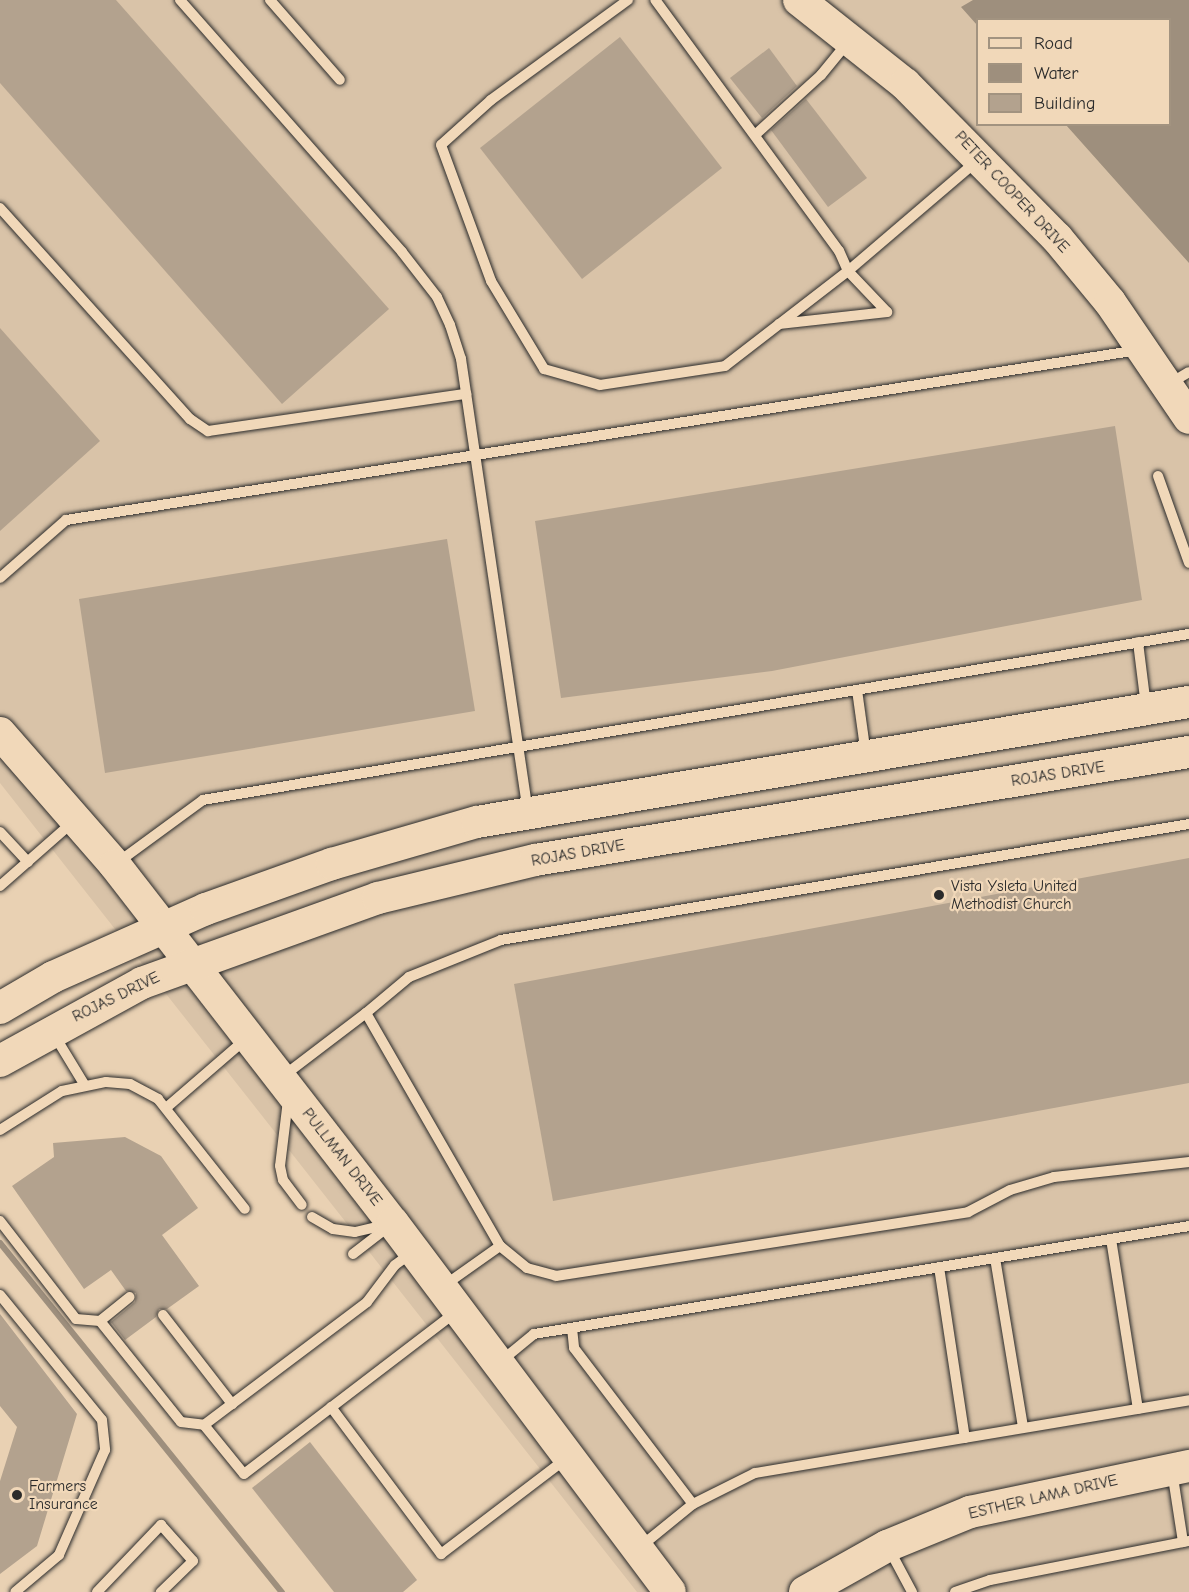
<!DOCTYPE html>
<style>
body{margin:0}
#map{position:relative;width:1189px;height:1592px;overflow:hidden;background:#e9d1b3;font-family:"Comic Neue",sans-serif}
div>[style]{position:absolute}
.built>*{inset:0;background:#d9c3a8}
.water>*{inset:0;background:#9e8f7d}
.stream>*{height:6px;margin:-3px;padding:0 3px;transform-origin:3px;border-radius:3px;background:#9e8f7d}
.building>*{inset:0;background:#b3a28e}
.roads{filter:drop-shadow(0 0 2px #2b2b2b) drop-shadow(0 0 2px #2b2b2b)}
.lane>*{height:10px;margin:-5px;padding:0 5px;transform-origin:5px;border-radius:5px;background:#f1d8b9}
.secondary>*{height:32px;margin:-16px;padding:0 16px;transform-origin:16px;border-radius:16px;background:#f1d8b9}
.dots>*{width:16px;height:16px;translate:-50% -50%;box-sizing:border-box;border:3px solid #f1d8b9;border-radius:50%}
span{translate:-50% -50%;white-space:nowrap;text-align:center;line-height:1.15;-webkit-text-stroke:4.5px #f1d8b9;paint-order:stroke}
.street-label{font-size:16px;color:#2b2b2b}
.poi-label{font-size:16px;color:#2b2b2b}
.left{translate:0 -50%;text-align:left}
.legend{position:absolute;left:976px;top:18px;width:195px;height:108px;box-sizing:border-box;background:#f1d8b9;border:2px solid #a29380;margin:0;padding:8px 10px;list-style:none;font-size:18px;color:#2b2b2b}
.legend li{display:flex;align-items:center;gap:12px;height:30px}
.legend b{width:30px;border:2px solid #a29380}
</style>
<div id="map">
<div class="built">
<i style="clip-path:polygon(evenodd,0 0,1189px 0,1189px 1592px,637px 1592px,0 783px,0 0,978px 20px,1170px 20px,1170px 124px,978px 124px,978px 20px)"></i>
</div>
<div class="water">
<i style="clip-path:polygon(973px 0,1189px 0,1189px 263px,1066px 125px,1170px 124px,1170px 20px,978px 20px,977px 25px,961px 7px)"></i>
</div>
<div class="stream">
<i style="left:0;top:1243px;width:449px;rotate:51.1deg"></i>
</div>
<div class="building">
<i style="clip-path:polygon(0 0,116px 0,389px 309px,282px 404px,0 83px)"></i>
<i style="clip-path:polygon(620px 37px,722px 168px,582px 279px,480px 148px)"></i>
<i style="clip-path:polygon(769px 48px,797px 86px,762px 118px,730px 78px)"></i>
<i style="clip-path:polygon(806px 99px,867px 178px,828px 207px,771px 130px)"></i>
<i style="clip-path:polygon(0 328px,100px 441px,0 531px)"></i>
<i style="clip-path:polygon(1115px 426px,1142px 600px,772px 671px,561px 698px,535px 521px)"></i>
<i style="clip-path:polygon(447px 539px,475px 711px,105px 773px,79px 599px)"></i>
<i style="clip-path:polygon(1189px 858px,1189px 1083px,553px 1201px,514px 984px)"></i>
<i style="clip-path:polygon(125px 1137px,161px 1156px,198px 1208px,162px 1235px,199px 1286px,167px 1309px,159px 1309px,156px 1317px,125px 1340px,111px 1322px,135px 1302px,136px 1293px,126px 1291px,111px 1270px,84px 1289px,12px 1186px,54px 1157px,53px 1143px)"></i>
<i style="clip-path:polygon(0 1314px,77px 1414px,37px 1546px,0 1574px,0 1481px,17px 1427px,0 1406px)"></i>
<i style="clip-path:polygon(310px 1442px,417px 1580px,403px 1592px,334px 1592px,252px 1488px)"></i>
</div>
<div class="roads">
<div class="lane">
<i style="left:180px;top:0;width:336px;rotate:48.6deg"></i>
<i style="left:402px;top:252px;width:57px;rotate:52.1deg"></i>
<i style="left:437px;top:297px;width:31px;rotate:65deg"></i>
<i style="left:450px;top:325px;width:36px;rotate:72deg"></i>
<i style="left:461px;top:359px;width:457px;rotate:81.6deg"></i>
<i style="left:270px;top:0;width:106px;rotate:48.8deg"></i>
<i style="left:628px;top:0;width:170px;rotate:143.9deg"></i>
<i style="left:491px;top:100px;width:67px;rotate:138deg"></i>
<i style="left:441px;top:145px;width:145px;rotate:69.8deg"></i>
<i style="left:491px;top:281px;width:103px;rotate:58.9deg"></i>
<i style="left:544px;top:369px;width:58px;rotate:15.9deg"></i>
<i style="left:600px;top:385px;width:126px;rotate:-8.6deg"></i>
<i style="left:725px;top:366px;width:155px;rotate:-37.7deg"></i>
<i style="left:848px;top:271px;width:22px;rotate:-114deg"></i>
<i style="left:839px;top:251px;width:311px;rotate:-126.2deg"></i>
<i style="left:755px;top:135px;width:89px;rotate:-42.3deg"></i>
<i style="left:821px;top:75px;width:43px;rotate:-50.7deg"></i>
<i style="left:0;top:208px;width:284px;rotate:48deg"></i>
<i style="left:190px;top:419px;width:22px;rotate:34deg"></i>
<i style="left:208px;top:431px;width:261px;rotate:-8.2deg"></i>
<i style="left:779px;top:324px;width:109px;rotate:-6.3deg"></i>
<i style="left:887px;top:312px;width:57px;rotate:-133.6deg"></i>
<i style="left:848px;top:271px;width:170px;rotate:-40.5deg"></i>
<i style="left:1169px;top:384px;width:23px;rotate:-31deg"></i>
<i style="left:1158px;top:476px;width:92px;rotate:70.4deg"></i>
<i style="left:0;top:578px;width:88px;rotate:-41.3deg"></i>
<i style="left:66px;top:520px;width:1085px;rotate:-9.01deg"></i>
<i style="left:1138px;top:642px;width:64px;rotate:82.9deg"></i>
<i style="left:857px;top:690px;width:66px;rotate:82.1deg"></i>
<i style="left:0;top:832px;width:41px;rotate:47deg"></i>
<i style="left:117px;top:863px;width:107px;rotate:-36.2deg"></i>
<i style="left:203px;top:800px;width:1000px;rotate:-9.56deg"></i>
<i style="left:0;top:886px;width:98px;rotate:-41.3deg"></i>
<i style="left:366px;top:1013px;width:56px;rotate:-39.9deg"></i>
<i style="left:409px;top:977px;width:99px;rotate:-21.9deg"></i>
<i style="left:501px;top:940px;width:698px;rotate:-9.57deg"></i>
<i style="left:53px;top:1033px;width:60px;rotate:58.7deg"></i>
<i style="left:282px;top:1077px;width:106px;rotate:-37.3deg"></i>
<i style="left:366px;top:1013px;width:269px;rotate:60.1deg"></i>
<i style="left:500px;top:1246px;width:71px;rotate:144.7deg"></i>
<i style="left:288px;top:1100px;width:66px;rotate:96.9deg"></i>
<i style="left:280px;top:1166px;width:14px;rotate:78deg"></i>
<i style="left:283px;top:1180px;width:31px;rotate:53deg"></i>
<i style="left:166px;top:1108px;width:107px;rotate:-40.8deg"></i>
<i style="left:0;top:1130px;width:73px;rotate:-32.2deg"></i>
<i style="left:62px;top:1091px;width:45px;rotate:-11.6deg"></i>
<i style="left:106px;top:1082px;width:24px;rotate:5deg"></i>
<i style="left:130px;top:1084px;width:32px;rotate:28deg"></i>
<i style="left:158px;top:1099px;width:140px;rotate:51.7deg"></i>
<i style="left:312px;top:1217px;width:24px;rotate:30deg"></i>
<i style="left:333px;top:1229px;width:22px;rotate:8deg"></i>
<i style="left:355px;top:1232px;width:36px;rotate:-13deg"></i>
<i style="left:0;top:1221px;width:124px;rotate:52.2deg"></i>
<i style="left:76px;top:1319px;width:24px;rotate:5deg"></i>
<i style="left:100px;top:1321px;width:129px;rotate:51.3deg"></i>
<i style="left:181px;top:1422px;width:23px;rotate:7deg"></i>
<i style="left:204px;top:1425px;width:63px;rotate:50.8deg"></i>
<i style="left:244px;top:1474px;width:268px;rotate:-37.4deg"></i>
<i style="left:1111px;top:1239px;width:172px;rotate:81deg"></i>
<i style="left:500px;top:1246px;width:35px;rotate:39deg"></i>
<i style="left:527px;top:1268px;width:30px;rotate:15deg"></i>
<i style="left:556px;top:1276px;width:417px;rotate:-8.8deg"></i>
<i style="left:968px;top:1212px;width:47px;rotate:-27.6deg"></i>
<i style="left:1010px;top:1190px;width:46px;rotate:-16.5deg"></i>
<i style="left:1054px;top:1177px;width:136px;rotate:-6.3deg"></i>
<i style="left:353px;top:1254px;width:44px;rotate:-37.6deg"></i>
<i style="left:995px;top:1258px;width:172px;rotate:80.6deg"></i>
<i style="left:939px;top:1267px;width:173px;rotate:81.4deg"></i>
<i style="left:0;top:1295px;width:161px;rotate:50.8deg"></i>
<i style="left:102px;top:1420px;width:30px;rotate:84deg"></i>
<i style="left:105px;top:1450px;width:115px;rotate:113.7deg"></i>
<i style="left:59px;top:1555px;width:57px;rotate:139.9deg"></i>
<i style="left:163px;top:1315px;width:113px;rotate:52.2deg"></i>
<i style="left:100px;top:1321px;width:38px;rotate:-39deg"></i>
<i style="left:572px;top:1328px;width:20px;rotate:84deg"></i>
<i style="left:574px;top:1348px;width:196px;rotate:52.7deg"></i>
<i style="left:500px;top:1362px;width:44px;rotate:-39.5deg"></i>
<i style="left:534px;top:1334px;width:664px;rotate:-9.36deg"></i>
<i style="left:331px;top:1407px;width:184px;rotate:53.2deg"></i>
<i style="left:441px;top:1554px;width:158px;rotate:-37.3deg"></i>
<i style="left:204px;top:1425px;width:204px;rotate:-37deg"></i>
<i style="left:367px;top:1302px;width:46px;rotate:-52.9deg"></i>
<i style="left:395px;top:1265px;width:22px;rotate:-36deg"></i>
<i style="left:1172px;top:1471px;width:72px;rotate:81.2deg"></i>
<i style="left:640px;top:1547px;width:68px;rotate:-39.1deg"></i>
<i style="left:693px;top:1504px;width:69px;rotate:-26.6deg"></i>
<i style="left:755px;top:1473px;width:440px;rotate:-9.5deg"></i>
<i style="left:888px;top:1547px;width:51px;rotate:61.9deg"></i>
<i style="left:97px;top:1592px;width:93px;rotate:-46.3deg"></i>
<i style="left:161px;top:1525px;width:48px;rotate:48.4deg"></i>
<i style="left:193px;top:1561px;width:45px;rotate:135.9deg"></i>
<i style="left:955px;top:1592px;width:37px;rotate:-19deg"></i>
<i style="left:990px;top:1580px;width:203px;rotate:-11.1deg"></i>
</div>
<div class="secondary">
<i style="left:799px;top:0;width:135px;rotate:38.4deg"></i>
<i style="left:905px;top:84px;width:216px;rotate:45.4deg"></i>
<i style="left:1057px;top:238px;width:83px;rotate:50.4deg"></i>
<i style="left:1110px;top:302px;width:140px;rotate:55.7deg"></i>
<i style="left:0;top:733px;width:175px;rotate:48.9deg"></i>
<i style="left:115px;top:865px;width:453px;rotate:52.2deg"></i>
<i style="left:393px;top:1223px;width:461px;rotate:53.1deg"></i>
<i style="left:0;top:1008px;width:61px;rotate:-30.3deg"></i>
<i style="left:53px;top:977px;width:167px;rotate:-24deg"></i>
<i style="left:206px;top:909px;width:134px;rotate:-19.7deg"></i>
<i style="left:332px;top:864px;width:151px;rotate:-16.2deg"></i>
<i style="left:477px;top:822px;width:722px;rotate:-9.57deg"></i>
<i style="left:0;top:1061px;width:162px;rotate:-28.8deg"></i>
<i style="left:142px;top:983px;width:251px;rotate:-19.8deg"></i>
<i style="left:378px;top:898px;width:162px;rotate:-13.6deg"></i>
<i style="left:535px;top:860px;width:663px;rotate:-9.38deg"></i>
<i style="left:805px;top:1592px;width:94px;rotate:-29.3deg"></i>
<i style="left:887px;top:1546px;width:90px;rotate:-22.3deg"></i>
<i style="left:970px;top:1512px;width:224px;rotate:-11.9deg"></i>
</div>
</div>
<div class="dots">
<i style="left:939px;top:895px;background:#2b2b2b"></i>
<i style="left:17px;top:1495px;background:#2b2b2b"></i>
</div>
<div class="street-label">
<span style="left:1012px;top:192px;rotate:47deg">PETER COOPER DRIVE</span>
<span style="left:1058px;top:774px;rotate:-9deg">ROJAS DRIVE</span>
<span style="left:578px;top:853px;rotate:-10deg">ROJAS DRIVE</span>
<span style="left:116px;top:997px;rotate:-26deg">ROJAS DRIVE</span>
<span style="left:342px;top:1157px;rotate:52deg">PULLMAN DRIVE</span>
<span style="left:1043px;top:1497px;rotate:-13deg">ESTHER LAMA DRIVE</span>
</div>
<div class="poi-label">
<span class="left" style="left:951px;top:895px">Vista Ysleta United<br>Methodist Church</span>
<span class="left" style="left:29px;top:1495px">Farmers<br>Insurance</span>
</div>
<ul class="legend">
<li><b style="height:8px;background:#f1d8b9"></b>Road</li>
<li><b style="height:16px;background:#9e8f7d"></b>Water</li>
<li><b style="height:16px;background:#b3a28e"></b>Building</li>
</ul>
</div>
